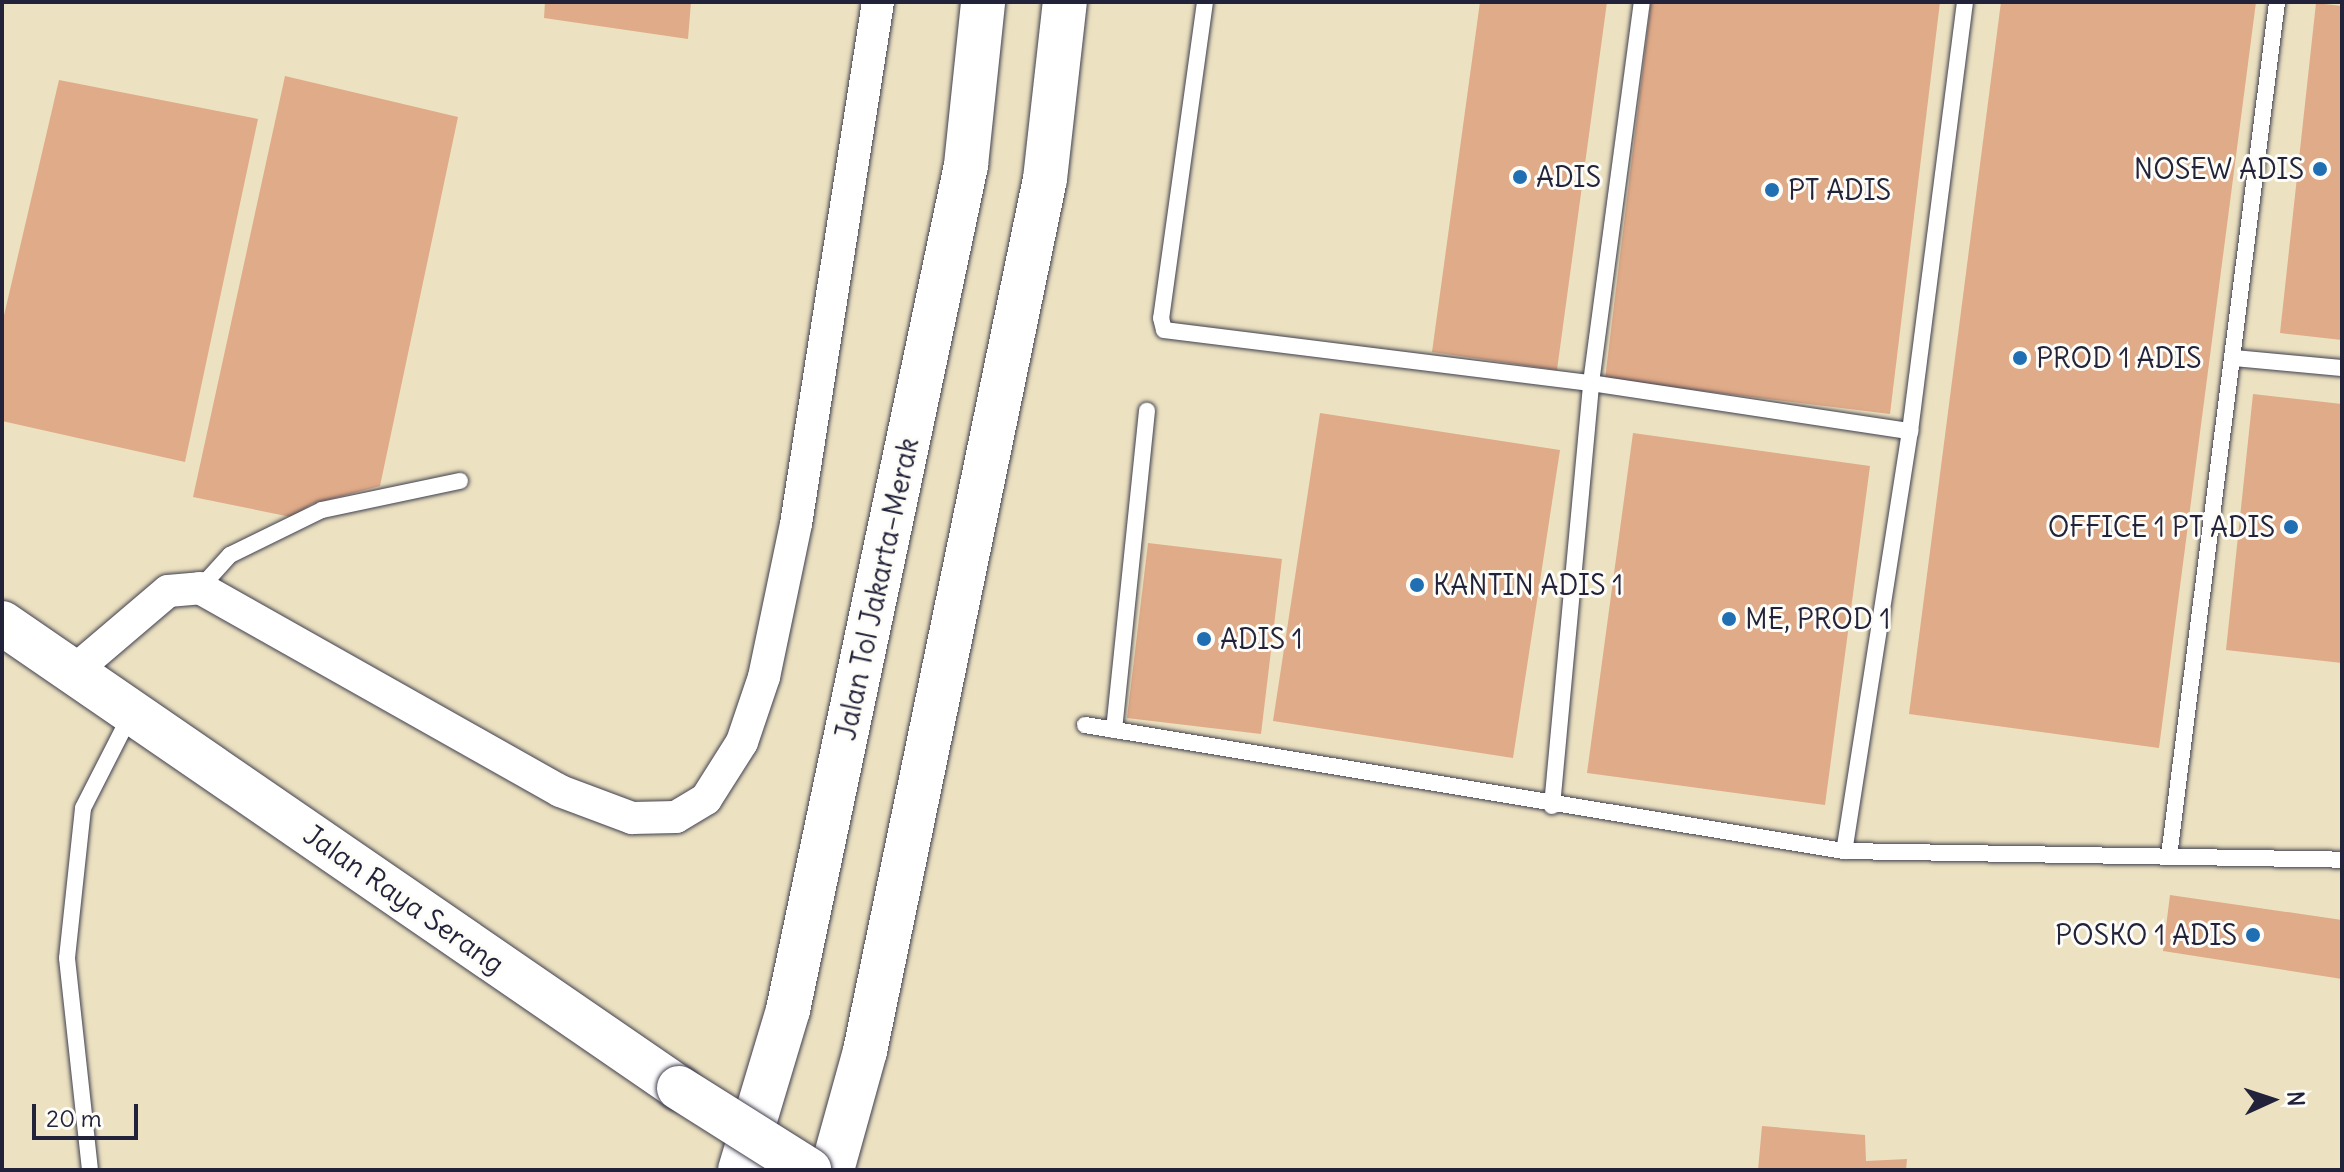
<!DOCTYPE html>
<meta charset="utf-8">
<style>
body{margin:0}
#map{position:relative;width:2344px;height:1172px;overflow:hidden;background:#ece2c1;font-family:Delius,sans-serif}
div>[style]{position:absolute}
.building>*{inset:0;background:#e0ab88}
.roads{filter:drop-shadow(0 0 2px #403f4f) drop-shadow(0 0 2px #403f4f)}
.lane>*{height:16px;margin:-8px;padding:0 8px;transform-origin:8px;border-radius:8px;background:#fff}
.street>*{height:32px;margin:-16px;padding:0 16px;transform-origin:16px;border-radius:16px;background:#fff}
.highway>*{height:44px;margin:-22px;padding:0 22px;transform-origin:22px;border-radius:22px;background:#fff}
.bridges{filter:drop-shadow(0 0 2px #403f4f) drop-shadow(0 0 2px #403f4f)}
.highway-bridge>*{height:44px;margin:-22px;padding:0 22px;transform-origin:22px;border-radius:22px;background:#fff}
.dots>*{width:22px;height:22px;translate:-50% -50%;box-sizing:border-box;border:4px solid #fdfcf7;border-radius:50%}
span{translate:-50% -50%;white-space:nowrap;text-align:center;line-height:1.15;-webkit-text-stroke:6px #fdfcf7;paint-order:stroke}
.poi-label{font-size:28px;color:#22223b}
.right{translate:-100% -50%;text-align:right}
.left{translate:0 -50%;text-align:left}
.street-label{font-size:28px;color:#22223b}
.frame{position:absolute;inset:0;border:4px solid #22223b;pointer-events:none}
.north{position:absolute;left:2232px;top:1060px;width:80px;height:80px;-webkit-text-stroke:6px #fdfcf7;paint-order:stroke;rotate:87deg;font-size:22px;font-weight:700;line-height:32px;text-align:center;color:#22223b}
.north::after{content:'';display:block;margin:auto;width:28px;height:36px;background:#22223b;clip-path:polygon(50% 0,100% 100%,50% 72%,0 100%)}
.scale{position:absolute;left:32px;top:1104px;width:106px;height:36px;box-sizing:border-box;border:4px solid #22223b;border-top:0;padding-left:10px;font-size:24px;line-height:28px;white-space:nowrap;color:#22223b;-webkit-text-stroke:6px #fdfcf7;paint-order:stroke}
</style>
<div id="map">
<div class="building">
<i style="clip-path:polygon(545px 2px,691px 2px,688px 39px,544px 18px)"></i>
<i style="clip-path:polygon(1480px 2px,1607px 2px,1557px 370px,1432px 352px)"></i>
<i style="clip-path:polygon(1651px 2px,1940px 2px,1890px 414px,1605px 379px)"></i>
<i style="clip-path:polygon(2001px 2px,2256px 2px,2159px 748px,1909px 714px)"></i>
<i style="clip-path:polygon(2316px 3px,2342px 6px,2342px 340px,2280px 333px)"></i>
<i style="clip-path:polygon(285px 76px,458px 117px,380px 486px,312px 504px,291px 517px,193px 497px)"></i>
<i style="clip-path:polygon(59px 80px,258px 119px,185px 462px,2px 421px,2px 324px)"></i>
<i style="clip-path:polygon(2253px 394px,2342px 404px,2342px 663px,2226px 650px)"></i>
<i style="clip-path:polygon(1320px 413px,1560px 450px,1513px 758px,1273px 721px)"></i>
<i style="clip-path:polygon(1633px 433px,1870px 466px,1825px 805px,1587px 773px)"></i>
<i style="clip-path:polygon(1148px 543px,1282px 559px,1261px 734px,1127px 718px)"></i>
<i style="clip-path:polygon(2170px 895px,2342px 920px,2342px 979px,2163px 951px)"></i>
<i style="clip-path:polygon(1762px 1126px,1865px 1135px,1866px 1161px,1907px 1159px,1906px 1170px,1758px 1170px)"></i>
</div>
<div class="roads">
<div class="lane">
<i style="left:1205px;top:2px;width:319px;rotate:97.9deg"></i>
<i style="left:1161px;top:318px;width:12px;rotate:76deg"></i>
<i style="left:1164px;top:330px;width:430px;rotate:7.1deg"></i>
<i style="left:1591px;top:383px;width:323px;rotate:8.6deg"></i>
<i style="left:1965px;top:2px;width:433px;rotate:97.3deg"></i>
<i style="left:1910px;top:431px;width:425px;rotate:98.9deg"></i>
<i style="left:1844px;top:851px;width:498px;rotate:1deg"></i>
<i style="left:2234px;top:358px;width:108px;rotate:5.3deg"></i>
<i style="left:200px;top:588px;width:45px;rotate:-47.7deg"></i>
<i style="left:230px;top:555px;width:102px;rotate:-26.1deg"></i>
<i style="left:322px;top:510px;width:141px;rotate:-11.9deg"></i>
<i style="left:1085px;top:725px;width:769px;rotate:9.43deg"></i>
<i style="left:1114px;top:730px;width:321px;rotate:-84.1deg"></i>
<i style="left:1552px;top:806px;width:425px;rotate:-84.7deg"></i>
<i style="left:1591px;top:383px;width:384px;rotate:-82.4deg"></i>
<i style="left:2169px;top:856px;width:861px;rotate:-82.79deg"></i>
<i style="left:90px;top:1170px;width:213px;rotate:-96.2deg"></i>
<i style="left:67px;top:958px;width:151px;rotate:-83.9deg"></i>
<i style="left:83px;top:808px;width:108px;rotate:-63deg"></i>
</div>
<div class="street">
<i style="left:74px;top:671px;width:123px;rotate:-40.4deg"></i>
<i style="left:168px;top:591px;width:32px;rotate:-5deg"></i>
<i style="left:200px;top:588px;width:413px;rotate:29.4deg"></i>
<i style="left:560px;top:791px;width:77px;rotate:20.6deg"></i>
<i style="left:632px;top:818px;width:44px;rotate:-1.3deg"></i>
<i style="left:676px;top:817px;width:35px;rotate:-31deg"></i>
<i style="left:706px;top:799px;width:67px;rotate:-57.7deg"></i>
<i style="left:742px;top:742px;width:69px;rotate:-71.3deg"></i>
<i style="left:764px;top:677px;width:156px;rotate:-78.2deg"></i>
<i style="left:796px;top:524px;width:528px;rotate:-81.07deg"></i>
</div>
<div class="highway">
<i style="left:2px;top:623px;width:821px;rotate:34.48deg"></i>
<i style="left:740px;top:1170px;width:167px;rotate:-73.3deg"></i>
<i style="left:788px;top:1010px;width:864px;rotate:-78.1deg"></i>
<i style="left:966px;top:165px;width:164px;rotate:-84deg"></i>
<i style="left:832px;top:1170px;width:123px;rotate:-74.5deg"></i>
<i style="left:865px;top:1051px;width:890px;rotate:-78.34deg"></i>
<i style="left:1045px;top:179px;width:178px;rotate:-83.6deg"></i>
</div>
</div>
<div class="bridges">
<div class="highway-bridge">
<i style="left:679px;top:1088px;width:154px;rotate:32.2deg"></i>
</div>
</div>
<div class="dots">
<i style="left:2320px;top:169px;background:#1f6fb2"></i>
<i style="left:1520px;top:177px;background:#1f6fb2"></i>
<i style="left:1772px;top:190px;background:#1f6fb2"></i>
<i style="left:2020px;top:358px;background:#1f6fb2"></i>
<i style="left:2291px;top:527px;background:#1f6fb2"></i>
<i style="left:1417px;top:585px;background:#1f6fb2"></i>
<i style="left:1729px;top:619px;background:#1f6fb2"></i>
<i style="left:1204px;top:639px;background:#1f6fb2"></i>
<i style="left:2253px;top:935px;background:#1f6fb2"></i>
</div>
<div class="poi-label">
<span class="right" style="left:2304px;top:169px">NOSEW ADIS</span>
<span class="left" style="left:1536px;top:177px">ADIS</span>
<span class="left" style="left:1788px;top:190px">PT ADIS</span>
<span class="left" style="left:2036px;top:358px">PROD 1 ADIS</span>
<span class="right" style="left:2275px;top:527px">OFFICE 1 PT ADIS</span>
<span class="left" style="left:1433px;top:585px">KANTIN ADIS 1</span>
<span class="left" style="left:1745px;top:619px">ME, PROD 1</span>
<span class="left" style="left:1220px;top:639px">ADIS 1</span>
<span class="right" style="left:2237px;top:935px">POSKO 1 ADIS</span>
</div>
<div class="street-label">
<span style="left:877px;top:589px;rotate:-78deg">Jalan Tol Jakarta–Merak</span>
<span style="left:404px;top:899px;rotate:35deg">Jalan Raya Serang</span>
</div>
<div class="frame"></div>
<div class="north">N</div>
<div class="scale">20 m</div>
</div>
